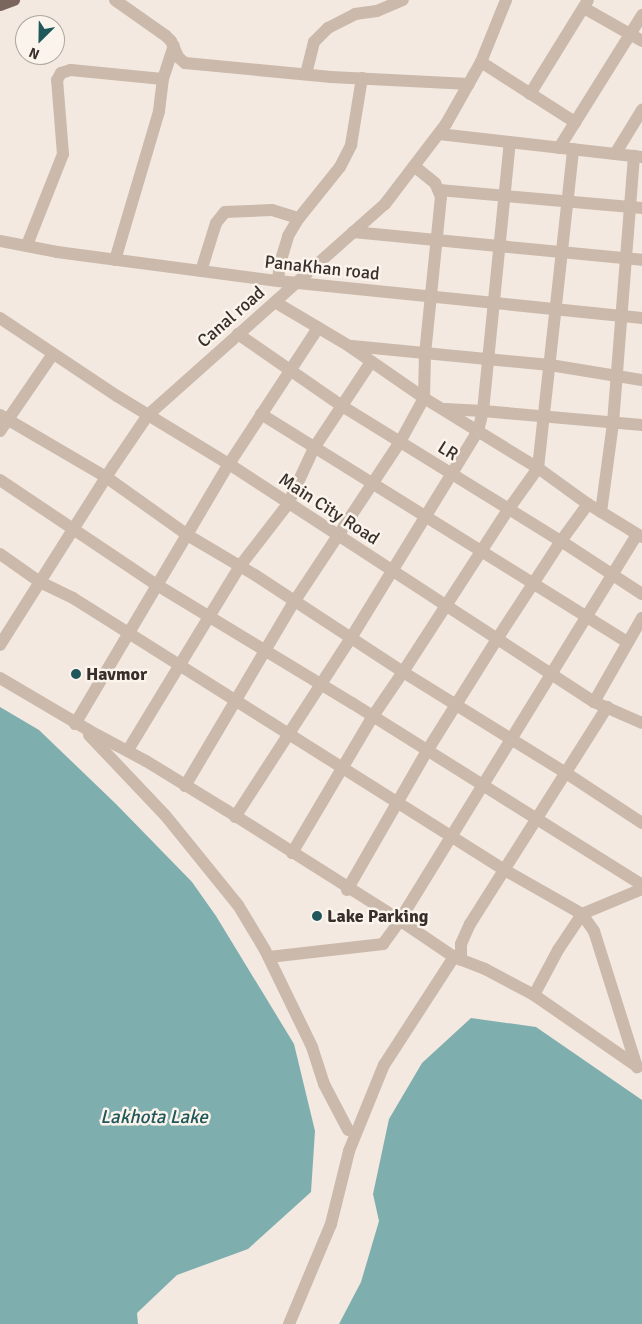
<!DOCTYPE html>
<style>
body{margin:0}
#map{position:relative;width:642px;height:1324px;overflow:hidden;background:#f3e9e0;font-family:Signika,sans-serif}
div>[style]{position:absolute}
.water>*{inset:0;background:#7faeaf}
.minor>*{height:12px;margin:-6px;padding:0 6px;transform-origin:6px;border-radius:6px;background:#cbb9ab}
.major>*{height:12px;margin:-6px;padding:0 6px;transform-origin:6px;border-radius:6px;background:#7a665c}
.dots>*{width:14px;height:14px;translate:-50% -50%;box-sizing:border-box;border:2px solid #faf4ec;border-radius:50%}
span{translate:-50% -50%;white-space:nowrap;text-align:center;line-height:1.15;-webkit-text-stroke:5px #faf4ec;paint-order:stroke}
.street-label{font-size:18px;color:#392f2a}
.poi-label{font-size:18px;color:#392f2a;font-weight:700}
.left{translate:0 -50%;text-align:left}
.water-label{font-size:19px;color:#20575a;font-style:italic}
.north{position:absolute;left:15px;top:15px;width:50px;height:50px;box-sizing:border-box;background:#faf4ec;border:1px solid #ada59e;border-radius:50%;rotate:203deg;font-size:14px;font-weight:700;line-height:20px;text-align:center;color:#392f2a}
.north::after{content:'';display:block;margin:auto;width:18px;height:22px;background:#20575a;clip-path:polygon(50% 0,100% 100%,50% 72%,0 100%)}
</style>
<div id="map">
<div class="water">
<i style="clip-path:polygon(0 707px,39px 730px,116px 804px,192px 882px,216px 916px,294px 1044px,315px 1131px,311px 1192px,248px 1249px,177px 1275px,137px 1313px,138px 1324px,0 1324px)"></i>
<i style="clip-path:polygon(471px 1018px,536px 1027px,642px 1100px,642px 1324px,339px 1324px,361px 1282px,379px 1221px,373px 1194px,389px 1119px,422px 1063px)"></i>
</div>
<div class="minor">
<i style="left:115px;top:0;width:62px;rotate:35.2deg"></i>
<i style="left:166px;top:36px;width:7px;rotate:45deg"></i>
<i style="left:171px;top:41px;width:17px;rotate:66deg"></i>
<i style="left:178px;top:57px;width:9px;rotate:41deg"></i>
<i style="left:185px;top:63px;width:147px;rotate:5.5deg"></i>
<i style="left:331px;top:77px;width:138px;rotate:2.9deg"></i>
<i style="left:584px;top:8px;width:67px;rotate:29.6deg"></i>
<i style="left:481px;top:62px;width:112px;rotate:32.6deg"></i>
<i style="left:306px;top:74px;width:33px;rotate:-76deg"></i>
<i style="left:314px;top:42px;width:20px;rotate:-45deg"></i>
<i style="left:328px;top:28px;width:30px;rotate:-27deg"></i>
<i style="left:355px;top:14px;width:22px;rotate:-8deg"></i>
<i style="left:377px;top:11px;width:28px;rotate:-23deg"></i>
<i style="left:530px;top:94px;width:110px;rotate:-58.3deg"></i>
<i style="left:439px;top:134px;width:204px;rotate:6.5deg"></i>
<i style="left:559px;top:148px;width:157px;rotate:-58deg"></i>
<i style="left:615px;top:154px;width:52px;rotate:-58.5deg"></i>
<i style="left:439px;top:190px;width:204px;rotate:5.1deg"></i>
<i style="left:353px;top:232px;width:290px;rotate:5.5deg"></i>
<i style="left:0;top:241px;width:58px;rotate:10.9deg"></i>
<i style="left:57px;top:252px;width:223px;rotate:7.5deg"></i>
<i style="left:278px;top:281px;width:366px;rotate:5.8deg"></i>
<i style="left:27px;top:245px;width:98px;rotate:-68.4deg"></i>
<i style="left:63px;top:154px;width:74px;rotate:-94.6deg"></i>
<i style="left:57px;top:80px;width:8px;rotate:-60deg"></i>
<i style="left:61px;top:73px;width:10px;rotate:-17deg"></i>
<i style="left:71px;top:70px;width:92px;rotate:5.6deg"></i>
<i style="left:115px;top:260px;width:155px;rotate:-73.5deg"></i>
<i style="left:159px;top:111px;width:32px;rotate:-83deg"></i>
<i style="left:163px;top:79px;width:35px;rotate:-72deg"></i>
<i style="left:201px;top:271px;width:50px;rotate:-72.6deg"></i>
<i style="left:216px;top:223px;width:14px;rotate:-51deg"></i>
<i style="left:225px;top:212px;width:47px;rotate:-2.4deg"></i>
<i style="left:272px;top:210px;width:28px;rotate:17deg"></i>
<i style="left:278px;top:281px;width:18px;rotate:-84deg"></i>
<i style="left:280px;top:263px;width:28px;rotate:-73deg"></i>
<i style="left:288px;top:236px;width:21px;rotate:-59deg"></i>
<i style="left:299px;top:218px;width:65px;rotate:-51.2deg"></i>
<i style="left:340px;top:167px;width:25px;rotate:-63deg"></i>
<i style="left:351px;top:145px;width:68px;rotate:-80.7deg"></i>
<i style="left:275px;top:302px;width:86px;rotate:30.7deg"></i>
<i style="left:349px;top:346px;width:91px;rotate:34.7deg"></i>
<i style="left:424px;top:398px;width:134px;rotate:31.6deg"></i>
<i style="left:538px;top:468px;width:62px;rotate:35.8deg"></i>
<i style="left:588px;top:504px;width:63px;rotate:31.4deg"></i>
<i style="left:0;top:318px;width:141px;rotate:33.7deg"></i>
<i style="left:117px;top:396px;width:131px;rotate:31.3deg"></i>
<i style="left:229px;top:464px;width:436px;rotate:33.1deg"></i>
<i style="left:594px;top:702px;width:52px;rotate:23.6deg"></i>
<i style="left:238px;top:334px;width:126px;rotate:34.7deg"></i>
<i style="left:342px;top:406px;width:257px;rotate:31.7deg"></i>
<i style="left:561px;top:541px;width:97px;rotate:33.2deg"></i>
<i style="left:352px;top:346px;width:199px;rotate:5.5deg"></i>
<i style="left:550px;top:365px;width:93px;rotate:9.3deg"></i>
<i style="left:446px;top:409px;width:37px;rotate:3deg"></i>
<i style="left:483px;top:411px;width:160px;rotate:5deg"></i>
<i style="left:261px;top:414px;width:432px;rotate:31.9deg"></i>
<i style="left:0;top:415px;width:123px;rotate:30.3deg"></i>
<i style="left:106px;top:477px;width:102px;rotate:35.4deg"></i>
<i style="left:189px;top:536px;width:77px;rotate:30.6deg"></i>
<i style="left:255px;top:575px;width:177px;rotate:33.2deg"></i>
<i style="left:403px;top:672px;width:192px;rotate:31.8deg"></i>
<i style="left:566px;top:773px;width:91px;rotate:33.3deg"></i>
<i style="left:0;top:431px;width:93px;rotate:-55.5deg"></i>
<i style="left:0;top:480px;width:189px;rotate:33.8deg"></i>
<i style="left:157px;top:585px;width:228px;rotate:31.2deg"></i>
<i style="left:352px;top:703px;width:342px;rotate:32.1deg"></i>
<i style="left:601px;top:512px;width:90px;rotate:-82.3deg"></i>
<i style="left:613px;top:423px;width:268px;rotate:-85.5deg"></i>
<i style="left:0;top:554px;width:49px;rotate:35deg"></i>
<i style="left:40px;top:582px;width:37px;rotate:26deg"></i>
<i style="left:73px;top:598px;width:508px;rotate:32.22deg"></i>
<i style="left:503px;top:869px;width:91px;rotate:29.7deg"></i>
<i style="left:582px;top:914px;width:21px;rotate:55deg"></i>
<i style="left:594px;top:931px;width:143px;rotate:72.5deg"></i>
<i style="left:0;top:645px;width:213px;rotate:-57.7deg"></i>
<i style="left:114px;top:465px;width:60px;rotate:-55.8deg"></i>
<i style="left:148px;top:415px;width:317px;rotate:-41.7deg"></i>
<i style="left:385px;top:204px;width:101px;rotate:-52.7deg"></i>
<i style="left:446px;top:124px;width:71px;rotate:-60.6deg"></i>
<i style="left:481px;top:62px;width:67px;rotate:-68deg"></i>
<i style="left:0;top:678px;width:104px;rotate:30.5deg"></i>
<i style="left:90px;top:731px;width:64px;rotate:28.2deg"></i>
<i style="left:146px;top:761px;width:94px;rotate:31.5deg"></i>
<i style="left:226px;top:810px;width:196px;rotate:32.3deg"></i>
<i style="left:392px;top:915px;width:75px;rotate:34.1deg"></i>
<i style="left:454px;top:957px;width:33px;rotate:21deg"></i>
<i style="left:485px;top:969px;width:55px;rotate:28deg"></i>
<i style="left:534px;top:995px;width:126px;rotate:34.7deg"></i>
<i style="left:594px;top:702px;width:97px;rotate:-60.3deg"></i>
<i style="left:75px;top:724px;width:302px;rotate:-59.4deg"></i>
<i style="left:229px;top:464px;width:163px;rotate:-56.8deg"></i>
<i style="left:89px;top:735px;width:110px;rotate:46.5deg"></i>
<i style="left:165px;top:815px;width:116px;rotate:51deg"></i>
<i style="left:238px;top:905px;width:52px;rotate:59deg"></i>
<i style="left:265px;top:950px;width:108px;rotate:64.1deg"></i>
<i style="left:312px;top:1047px;width:39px;rotate:72deg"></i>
<i style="left:324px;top:1084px;width:52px;rotate:62.4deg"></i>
<i style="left:128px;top:750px;width:215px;rotate:-58.7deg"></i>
<i style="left:240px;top:566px;width:78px;rotate:-52.3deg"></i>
<i style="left:288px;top:504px;width:62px;rotate:-65.1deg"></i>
<i style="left:314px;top:448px;width:103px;rotate:-56.5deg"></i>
<i style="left:185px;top:786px;width:214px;rotate:-59.4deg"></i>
<i style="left:294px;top:602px;width:192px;rotate:-56.5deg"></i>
<i style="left:400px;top:442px;width:50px;rotate:-61.4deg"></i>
<i style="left:424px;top:398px;width:44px;rotate:-88.7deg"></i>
<i style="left:425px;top:354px;width:158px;rotate:-84.2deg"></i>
<i style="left:441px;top:197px;width:15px;rotate:-113deg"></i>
<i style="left:435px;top:183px;width:27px;rotate:-141deg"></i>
<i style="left:235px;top:817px;width:213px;rotate:-57.1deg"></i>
<i style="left:351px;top:638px;width:243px;rotate:-58.5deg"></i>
<i style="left:478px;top:431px;width:21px;rotate:-76deg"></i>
<i style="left:483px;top:411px;width:270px;rotate:-84.3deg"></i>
<i style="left:292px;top:853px;width:159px;rotate:-59.4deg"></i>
<i style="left:373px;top:716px;width:53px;rotate:-55.7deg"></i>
<i style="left:403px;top:672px;width:193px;rotate:-57.1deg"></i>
<i style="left:508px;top:510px;width:52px;rotate:-54.5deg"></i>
<i style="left:538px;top:468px;width:321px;rotate:-83.7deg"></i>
<i style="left:347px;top:890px;width:160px;rotate:-60.1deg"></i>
<i style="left:427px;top:751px;width:132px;rotate:-58deg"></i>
<i style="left:497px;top:639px;width:117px;rotate:-56.9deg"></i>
<i style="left:561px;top:541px;width:46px;rotate:-53.9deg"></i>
<i style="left:269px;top:957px;width:115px;rotate:-6.5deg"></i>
<i style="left:383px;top:944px;width:26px;rotate:-54deg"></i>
<i style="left:398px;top:923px;width:456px;rotate:-58.4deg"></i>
<i style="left:461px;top:960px;width:16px;rotate:-90deg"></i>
<i style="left:461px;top:944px;width:22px;rotate:-66deg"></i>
<i style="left:470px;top:924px;width:257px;rotate:-57.7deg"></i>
<i style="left:534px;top:995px;width:51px;rotate:-61.9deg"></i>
<i style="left:558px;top:950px;width:43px;rotate:-56.3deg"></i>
<i style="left:582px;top:914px;width:65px;rotate:-22.6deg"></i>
<i style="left:289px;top:1324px;width:108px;rotate:-67.2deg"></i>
<i style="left:331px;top:1224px;width:75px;rotate:-76.1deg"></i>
<i style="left:349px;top:1151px;width:93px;rotate:-67.9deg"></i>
<i style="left:384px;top:1065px;width:129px;rotate:-57.1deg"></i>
</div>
<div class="major">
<i style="left:0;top:5px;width:15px;rotate:-20deg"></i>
</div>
<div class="dots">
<i style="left:76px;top:674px;background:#20575a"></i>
<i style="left:317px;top:916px;background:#20575a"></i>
</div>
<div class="street-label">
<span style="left:322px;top:268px;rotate:6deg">PanaKhan road</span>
<span style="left:231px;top:317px;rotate:-41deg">Canal road</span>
<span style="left:448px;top:451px;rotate:32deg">LR</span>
<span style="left:329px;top:509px;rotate:33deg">Main City Road</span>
</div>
<div class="poi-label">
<span class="left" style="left:86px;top:674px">Havmor</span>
<span class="left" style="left:327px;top:916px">Lake Parking</span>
</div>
<div class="water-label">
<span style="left:154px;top:1118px">Lakhota Lake</span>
</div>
<div class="north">N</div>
</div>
